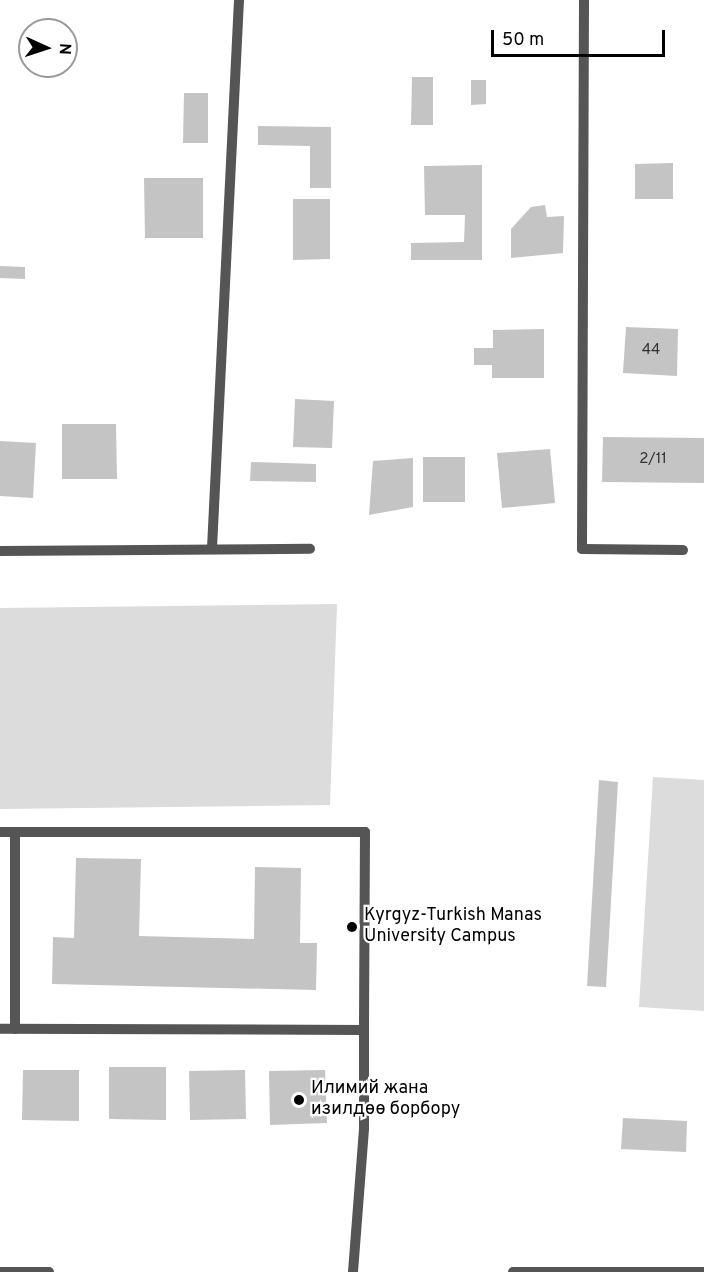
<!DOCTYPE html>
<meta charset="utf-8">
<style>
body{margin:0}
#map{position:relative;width:704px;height:1272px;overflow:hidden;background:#fff;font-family:Overpass,sans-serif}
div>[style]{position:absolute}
.green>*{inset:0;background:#dcdcdc}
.building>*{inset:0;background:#c4c4c4}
.lane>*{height:10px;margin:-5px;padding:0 5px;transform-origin:5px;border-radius:5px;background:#555}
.dots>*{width:16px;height:16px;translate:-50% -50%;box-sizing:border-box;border:3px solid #fff;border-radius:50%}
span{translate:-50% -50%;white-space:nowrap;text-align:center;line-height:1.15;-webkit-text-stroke:4.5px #fff;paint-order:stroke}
.number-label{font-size:15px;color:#313131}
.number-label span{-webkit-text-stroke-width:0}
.poi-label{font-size:18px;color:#000}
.left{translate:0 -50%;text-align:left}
.north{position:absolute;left:18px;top:18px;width:60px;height:60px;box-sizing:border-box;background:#fff;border:2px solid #999;border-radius:50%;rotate:93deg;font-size:16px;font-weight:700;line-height:24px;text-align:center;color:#000}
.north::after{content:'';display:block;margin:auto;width:21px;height:27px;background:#000;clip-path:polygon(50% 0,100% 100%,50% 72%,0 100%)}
.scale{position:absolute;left:491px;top:30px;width:174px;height:27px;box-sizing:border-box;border:3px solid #000;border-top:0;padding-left:8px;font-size:18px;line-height:21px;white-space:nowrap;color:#000;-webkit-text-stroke:4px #fff;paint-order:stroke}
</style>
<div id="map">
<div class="green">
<i style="clip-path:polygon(337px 604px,330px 805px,0 809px,0 608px)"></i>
<i style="clip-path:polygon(653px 777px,704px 780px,704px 1011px,639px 1007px)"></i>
</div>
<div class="building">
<i style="clip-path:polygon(412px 77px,433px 77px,433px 125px,411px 125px)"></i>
<i style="clip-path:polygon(471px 80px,486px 80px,486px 104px,471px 105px)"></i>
<i style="clip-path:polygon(184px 93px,208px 93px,208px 143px,183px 143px)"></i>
<i style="clip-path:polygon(258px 126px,331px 127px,331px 188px,310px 188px,310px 146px,258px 145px)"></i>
<i style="clip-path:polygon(673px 163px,673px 199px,635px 199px,635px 164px)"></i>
<i style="clip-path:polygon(482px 165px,482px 260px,411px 260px,411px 243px,464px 242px,465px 215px,425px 215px,424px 166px)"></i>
<i style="clip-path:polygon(144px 178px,203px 178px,203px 238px,145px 238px)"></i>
<i style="clip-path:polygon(293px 199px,330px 199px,330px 259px,293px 260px)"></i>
<i style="clip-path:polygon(545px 205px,547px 217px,564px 216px,563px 253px,511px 258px,511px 229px,531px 207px)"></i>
<i style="clip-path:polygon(0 266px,25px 267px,25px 279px,0 278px)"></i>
<i style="clip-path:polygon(626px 327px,678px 329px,677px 376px,623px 373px)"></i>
<i style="clip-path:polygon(544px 329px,544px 378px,492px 378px,492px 365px,474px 365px,474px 348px,493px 348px,493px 330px)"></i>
<i style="clip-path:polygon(295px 399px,334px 401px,332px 448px,293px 447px)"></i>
<i style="clip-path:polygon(62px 424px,116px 424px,117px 479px,62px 479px)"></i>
<i style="clip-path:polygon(603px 437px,704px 438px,704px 483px,602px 482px)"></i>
<i style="clip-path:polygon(0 441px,36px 443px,33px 498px,0 496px)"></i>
<i style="clip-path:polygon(550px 449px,555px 503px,502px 508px,497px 453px)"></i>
<i style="clip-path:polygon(423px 457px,465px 457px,465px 502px,423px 502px)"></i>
<i style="clip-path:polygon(413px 458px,413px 507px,369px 515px,373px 461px)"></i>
<i style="clip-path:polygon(251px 462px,316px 464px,316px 482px,250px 481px)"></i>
<i style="clip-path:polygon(599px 780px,618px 782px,606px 987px,587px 986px)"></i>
<i style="clip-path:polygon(76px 858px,141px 859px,139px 936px,254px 939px,255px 867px,301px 868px,300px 943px,317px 943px,316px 990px,52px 984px,53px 937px,74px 938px)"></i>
<i style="clip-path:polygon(109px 1067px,166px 1067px,166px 1120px,109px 1119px)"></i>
<i style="clip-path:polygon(23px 1070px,79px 1070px,79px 1121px,22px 1120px)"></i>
<i style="clip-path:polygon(245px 1070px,246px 1119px,190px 1120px,189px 1071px)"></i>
<i style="clip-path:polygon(325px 1070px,327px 1123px,270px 1125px,269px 1071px)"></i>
<i style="clip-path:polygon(623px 1118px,687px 1121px,686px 1152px,621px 1149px)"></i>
</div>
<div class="lane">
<i style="left:584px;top:0;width:549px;rotate:90.21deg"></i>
<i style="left:582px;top:549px;width:101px;rotate:0.6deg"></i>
<i style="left:212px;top:548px;width:549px;rotate:-87.18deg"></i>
<i style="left:0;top:551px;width:310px;rotate:-0.4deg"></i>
<i style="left:0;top:832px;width:365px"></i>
<i style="left:365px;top:832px;width:198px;rotate:90.3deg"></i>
<i style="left:364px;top:1030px;width:364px;rotate:-179.8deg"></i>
<i style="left:15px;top:832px;width:197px;rotate:90deg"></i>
<i style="left:0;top:1272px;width:49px"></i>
<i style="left:353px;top:1272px;width:144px;rotate:-85.6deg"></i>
<i style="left:364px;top:1128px;width:98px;rotate:-90deg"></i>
<i style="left:513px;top:1272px;width:191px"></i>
</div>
<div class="dots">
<i style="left:352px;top:927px;background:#000"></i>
<i style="left:299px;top:1100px;background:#000"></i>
</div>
<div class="number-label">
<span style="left:651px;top:351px">44</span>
<span style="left:653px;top:460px">2/11</span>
</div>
<div class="poi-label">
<span class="left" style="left:364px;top:927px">Kyrgyz-Turkish Manas<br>University Campus</span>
<span class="left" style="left:311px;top:1100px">Илимий жана<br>изилдөө борбору</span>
</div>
<div class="north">N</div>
<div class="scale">50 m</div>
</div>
